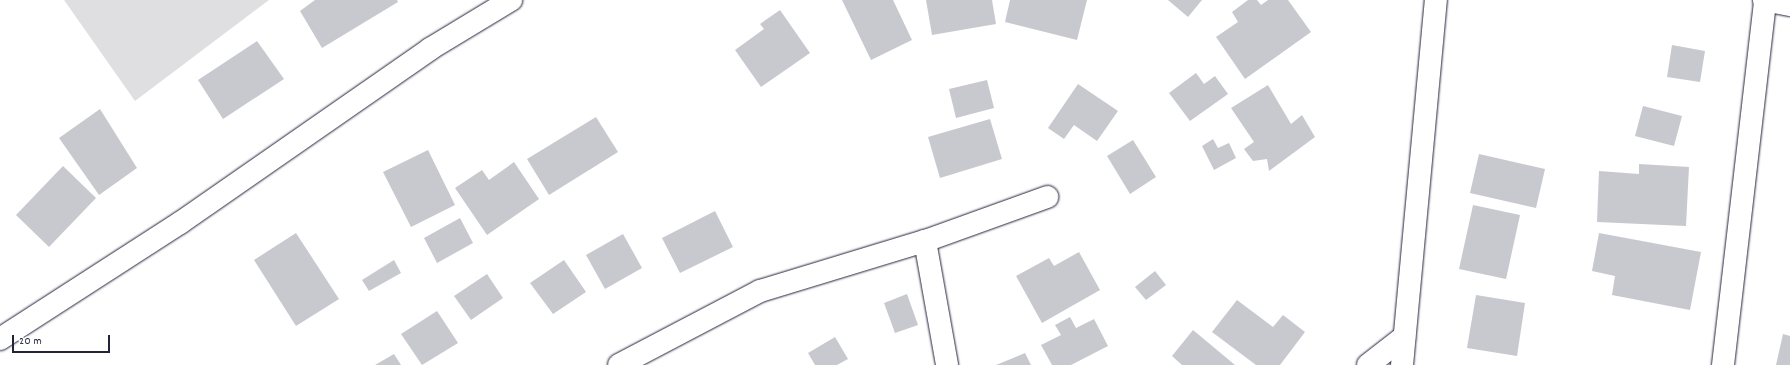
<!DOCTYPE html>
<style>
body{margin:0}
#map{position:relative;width:1790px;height:365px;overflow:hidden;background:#fff;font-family:Dekko,sans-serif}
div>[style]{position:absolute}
.green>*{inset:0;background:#dfdfe2}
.building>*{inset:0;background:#c8c8cf}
.roads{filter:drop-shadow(0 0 1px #22223b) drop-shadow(0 0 1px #22223b)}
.minor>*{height:22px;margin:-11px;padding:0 11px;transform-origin:11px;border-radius:11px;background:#fff}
span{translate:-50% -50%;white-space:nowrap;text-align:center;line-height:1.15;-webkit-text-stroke:3px #fff;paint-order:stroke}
.scale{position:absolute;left:12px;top:335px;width:98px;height:18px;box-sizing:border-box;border:2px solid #22223b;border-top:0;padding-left:5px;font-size:12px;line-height:14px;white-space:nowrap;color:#22223b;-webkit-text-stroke:3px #fff;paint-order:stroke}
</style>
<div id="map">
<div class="green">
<i style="clip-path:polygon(64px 0,269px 0,135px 101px)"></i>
</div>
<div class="building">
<i style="clip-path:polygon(315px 0,397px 0,398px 2px,322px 48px,300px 11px)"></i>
<i style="clip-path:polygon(842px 0,893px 0,912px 40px,871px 60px)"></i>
<i style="clip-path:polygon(926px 0,992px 0,996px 24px,932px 35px)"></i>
<i style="clip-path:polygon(1010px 0,1087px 0,1077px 40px,1005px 22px)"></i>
<i style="clip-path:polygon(1168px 0,1202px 0,1188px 17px)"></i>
<i style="clip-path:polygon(1248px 0,1257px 0,1261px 5px,1268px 0,1288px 0,1311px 32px,1245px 79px,1216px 37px,1238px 22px,1232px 12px)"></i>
<i style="clip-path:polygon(780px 10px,810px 53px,761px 87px,735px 50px,764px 29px,760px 24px)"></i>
<i style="clip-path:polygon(257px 41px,284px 79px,223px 119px,198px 80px)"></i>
<i style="clip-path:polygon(1672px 45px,1705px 51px,1700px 82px,1667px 77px)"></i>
<i style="clip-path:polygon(1196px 73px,1204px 84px,1215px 76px,1228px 94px,1190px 121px,1169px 93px)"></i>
<i style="clip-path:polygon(987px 80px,994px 108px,956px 118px,949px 89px)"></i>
<i style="clip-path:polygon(1078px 84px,1118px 111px,1097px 141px,1074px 125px,1064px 139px,1048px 128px)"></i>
<i style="clip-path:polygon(1268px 85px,1291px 124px,1302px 115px,1315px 137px,1269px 171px,1267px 159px,1253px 161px,1244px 149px,1254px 142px,1231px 108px)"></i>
<i style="clip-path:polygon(1643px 106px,1682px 116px,1674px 146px,1635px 136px)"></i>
<i style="clip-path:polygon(100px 109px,137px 168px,99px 195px,59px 138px)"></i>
<i style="clip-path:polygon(596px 117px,618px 152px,549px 195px,527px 159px)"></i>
<i style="clip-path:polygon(990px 119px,1002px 159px,940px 178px,928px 137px)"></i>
<i style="clip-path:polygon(1213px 139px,1218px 148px,1229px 143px,1236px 158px,1214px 170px,1202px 146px)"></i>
<i style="clip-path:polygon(1133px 140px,1156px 177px,1130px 194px,1107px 156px)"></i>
<i style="clip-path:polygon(428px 150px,455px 205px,411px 227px,383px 172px)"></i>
<i style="clip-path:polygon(1479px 154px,1545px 169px,1536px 208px,1470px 193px)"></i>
<i style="clip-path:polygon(514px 162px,539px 199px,487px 235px,455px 188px,482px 170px,489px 180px)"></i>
<i style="clip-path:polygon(1639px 164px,1689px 167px,1686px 226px,1597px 222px,1599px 171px,1639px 174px)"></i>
<i style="clip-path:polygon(63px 166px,96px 198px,49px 247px,16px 215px)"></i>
<i style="clip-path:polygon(1473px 205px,1520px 215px,1506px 279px,1459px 269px)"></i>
<i style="clip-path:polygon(715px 211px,733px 247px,680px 273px,662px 238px)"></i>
<i style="clip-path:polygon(460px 218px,473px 243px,437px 263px,424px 238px)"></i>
<i style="clip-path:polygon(296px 233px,339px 299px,296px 326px,254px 260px)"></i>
<i style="clip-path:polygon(1599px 233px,1701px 252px,1690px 310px,1612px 295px,1615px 276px,1592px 271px)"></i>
<i style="clip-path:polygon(623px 234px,642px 268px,605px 289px,586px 255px)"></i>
<i style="clip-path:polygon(1079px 252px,1100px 290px,1042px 323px,1016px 276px,1049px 258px,1054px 266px)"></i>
<i style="clip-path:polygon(394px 260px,401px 273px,369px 291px,362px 280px)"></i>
<i style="clip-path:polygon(564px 260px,586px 292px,553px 314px,530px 283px)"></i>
<i style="clip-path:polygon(1155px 271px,1166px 285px,1146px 300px,1135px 287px)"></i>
<i style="clip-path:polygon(487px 274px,503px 298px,471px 320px,454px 296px)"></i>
<i style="clip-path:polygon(907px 294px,918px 325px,895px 333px,884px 303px)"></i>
<i style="clip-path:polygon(1476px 295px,1525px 303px,1517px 356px,1467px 348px)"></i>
<i style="clip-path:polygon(1237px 300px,1273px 327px,1283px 315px,1305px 332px,1280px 365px,1256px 365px,1212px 332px)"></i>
<i style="clip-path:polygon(437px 311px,458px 343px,422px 365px,401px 334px)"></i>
<i style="clip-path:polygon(1070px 317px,1076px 328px,1094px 319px,1108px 346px,1071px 365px,1052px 365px,1041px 345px,1061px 335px,1055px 325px)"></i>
<i style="clip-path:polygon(1193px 330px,1235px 365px,1182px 365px,1172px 356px)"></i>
<i style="clip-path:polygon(1783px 334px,1790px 336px,1790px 365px,1776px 365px)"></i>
<i style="clip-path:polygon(835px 337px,848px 359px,837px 365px,815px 365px,808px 353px)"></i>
<i style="clip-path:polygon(1025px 353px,1031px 365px,996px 365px)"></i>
<i style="clip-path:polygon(394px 354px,401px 365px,375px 365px)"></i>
</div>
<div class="roads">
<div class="minor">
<i style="left:1764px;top:0;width:26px;rotate:11deg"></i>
<i style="left:925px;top:241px;width:126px;rotate:79.9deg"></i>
<i style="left:0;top:339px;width:214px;rotate:-32.8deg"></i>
<i style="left:180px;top:223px;width:305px;rotate:-34.8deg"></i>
<i style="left:430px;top:49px;width:95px;rotate:-31.2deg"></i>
<i style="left:619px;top:365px;width:159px;rotate:-27.7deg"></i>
<i style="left:760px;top:291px;width:172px;rotate:-16.9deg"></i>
<i style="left:925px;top:241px;width:130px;rotate:-19.8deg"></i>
<i style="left:1368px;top:365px;width:46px;rotate:-37.9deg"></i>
<i style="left:1402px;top:365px;width:367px;rotate:-84.7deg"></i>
<i style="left:1723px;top:365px;width:367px;rotate:-83.4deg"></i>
</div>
</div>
<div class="scale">20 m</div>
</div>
